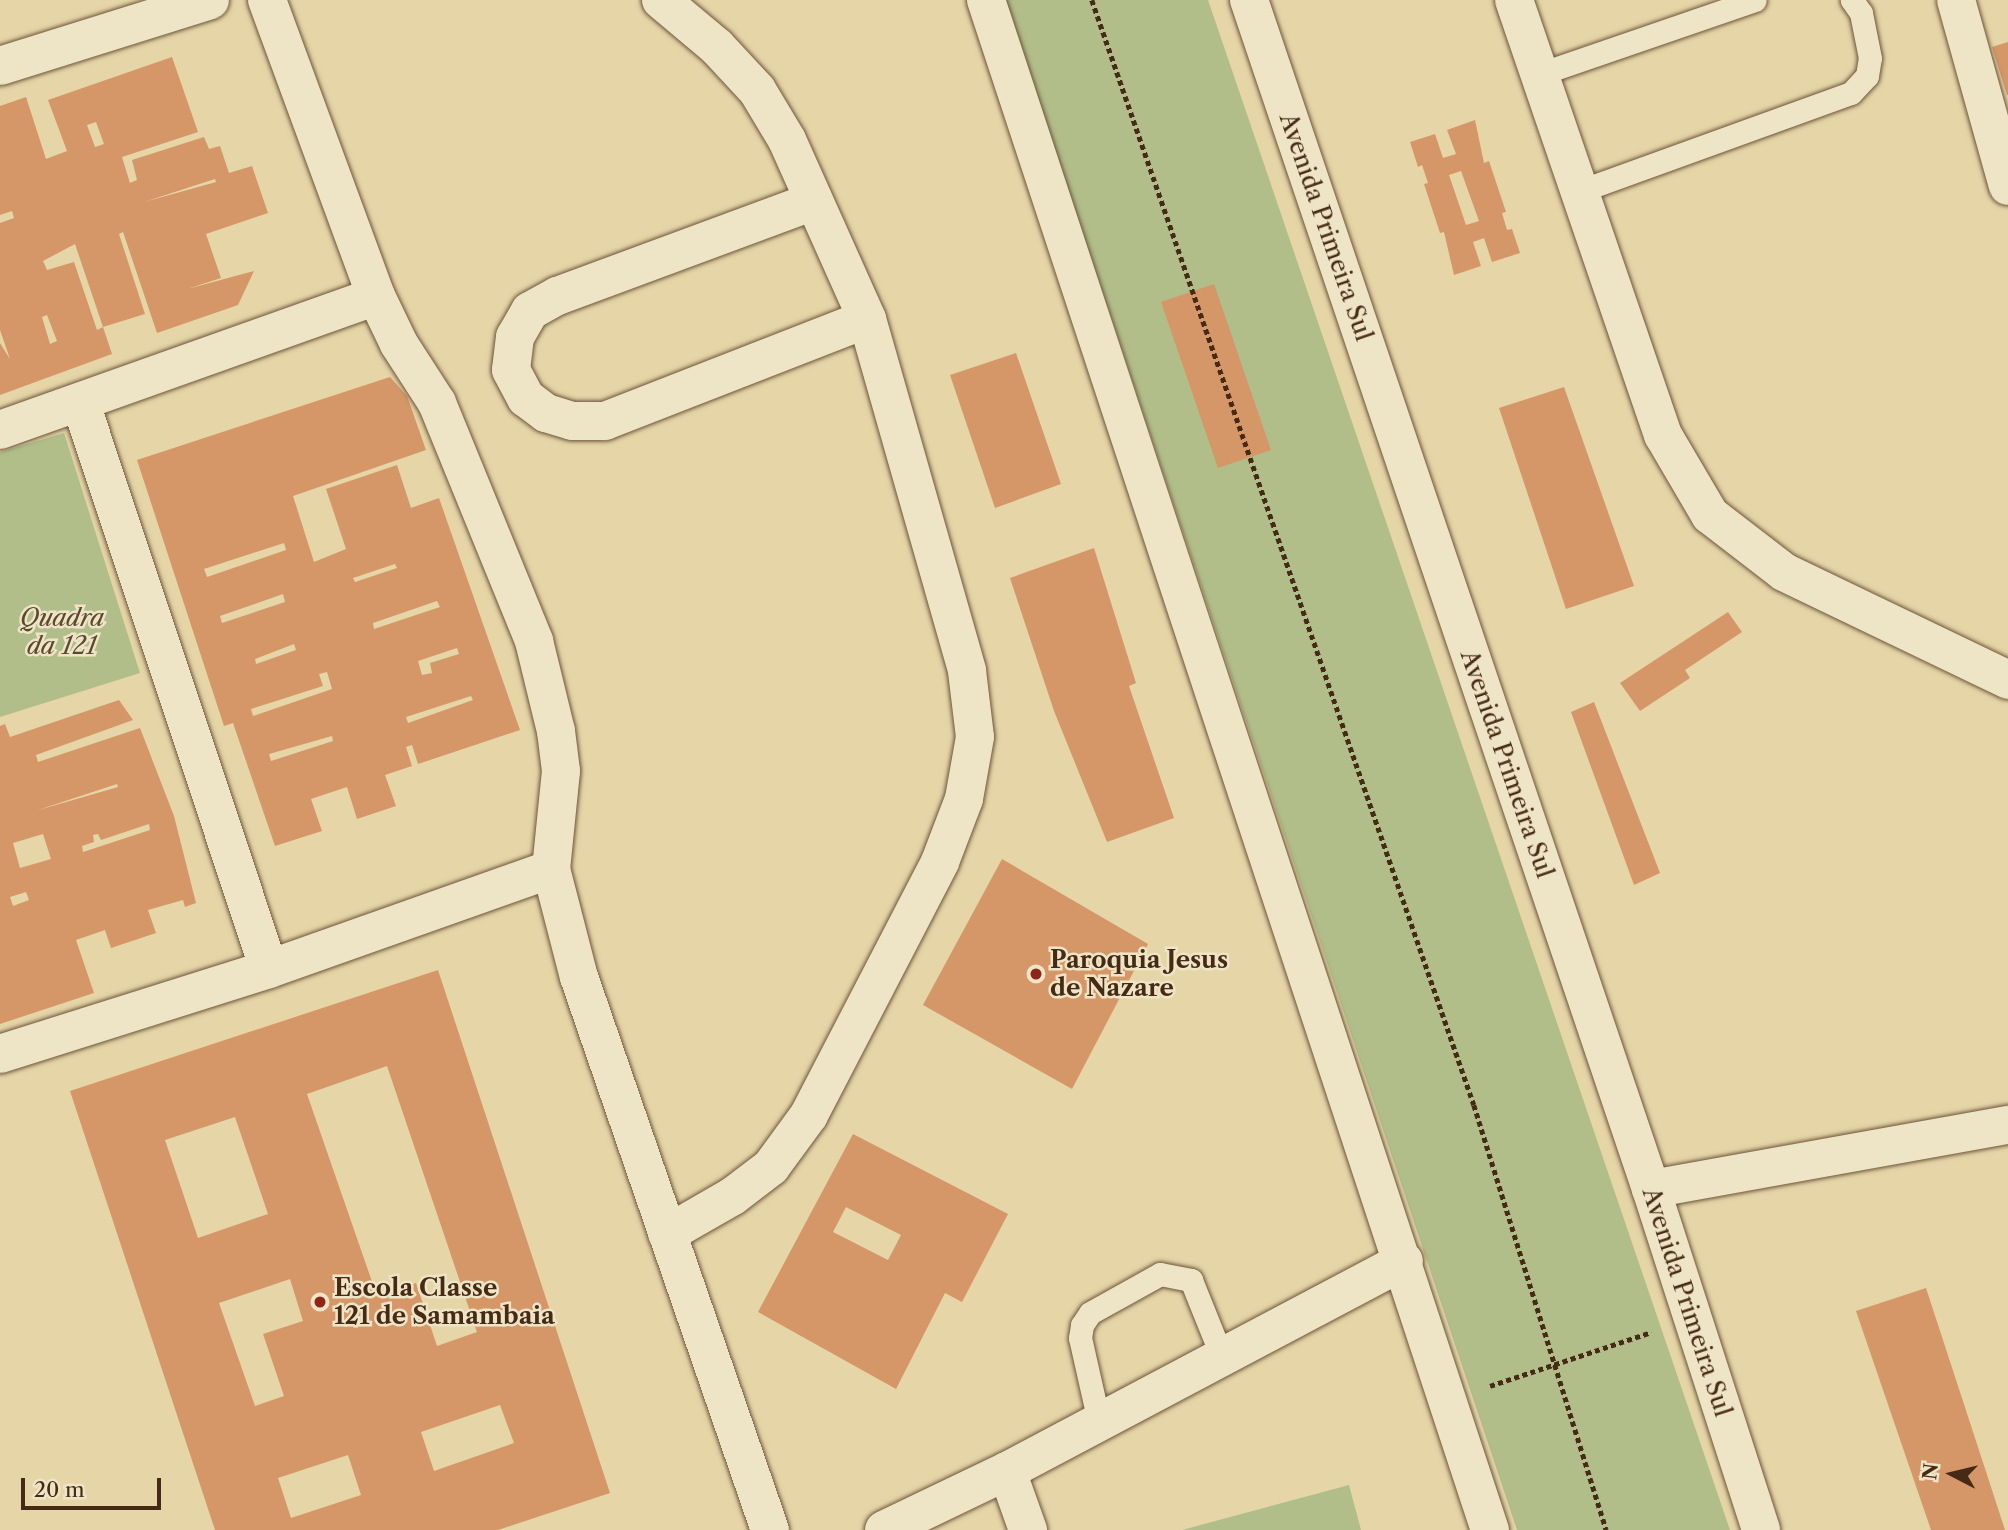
<!DOCTYPE html>
<style>
body{margin:0}
#map{position:relative;width:2008px;height:1530px;overflow:hidden;background:#e5d5a7;font-family:"Libre Caslon Text",serif}
div>[style]{position:absolute}
.green>*{inset:0;background:#b1be8a}
.building>*{inset:0;background:#d59768}
.path>*{height:4.5px;margin-top:-2.25px;transform-origin:0;background:repeating-linear-gradient(90deg,#472a16 0 5px,transparent 0 8.5px)}
.roads{filter:drop-shadow(0 0 2px #6e553a) drop-shadow(0 0 2px #6e553a)}
.lane>*{height:23px;margin:-11.5px;padding:0 11.5px;transform-origin:11.5px;border-radius:11.5px;background:#eee4c6}
.street>*{height:38px;margin:-19px;padding:0 19px;transform-origin:19px;border-radius:19px;background:#eee4c6}
.secondary>*{height:38px;margin:-19px;padding:0 19px;transform-origin:19px;border-radius:19px;background:#eee4c6}
.dots>*{width:19px;height:19px;translate:-50% -50%;box-sizing:border-box;border:4px solid #eee4c6;border-radius:50%}
span{translate:-50% -50%;white-space:nowrap;text-align:center;line-height:1.15;-webkit-text-stroke:5px #eee4c6;paint-order:stroke}
.street-label{font-size:24px;color:#472a16}
.park-label{font-size:24px;color:#5c482d;font-style:italic}
.poi-label{font-size:24px;color:#472a16;font-weight:700}
.left{translate:0 -50%;text-align:left}
.north{position:absolute;left:1917px;top:1439px;width:70px;height:70px;-webkit-text-stroke:5px #eee4c6;paint-order:stroke;rotate:277deg;font-size:19px;font-weight:700;line-height:28px;text-align:center;color:#472a16}
.north::after{content:'';display:block;margin:auto;width:24px;height:32px;background:#472a16;clip-path:polygon(50% 0,100% 100%,50% 72%,0 100%)}
.scale{position:absolute;left:21px;top:1478px;width:140px;height:32px;box-sizing:border-box;border:4px solid #472a16;border-top:0;padding-left:9px;font-size:21px;line-height:24px;white-space:nowrap;color:#472a16;-webkit-text-stroke:5px #eee4c6;paint-order:stroke}
</style>
<div id="map">
<div class="green">
<i style="clip-path:polygon(1005px 0,1208px 0,1730px 1530px,1517px 1530px)"></i>
<i style="clip-path:polygon(64px 433px,140px 673px,0 717px,0 452px)"></i>
<i style="clip-path:polygon(1349px 1485px,1361px 1530px,1182px 1530px)"></i>
</div>
<div class="building">
<i style="clip-path:polygon(2008px 42px,2008px 95px,2007px 95px,1992px 47px)"></i>
<i style="clip-path:polygon(evenodd,172px 57px,198px 132px,122px 157px,130px 183px,137px 180px,132px 160px,204px 137px,209px 149px,220px 146px,229px 173px,252px 166px,268px 213px,206px 234px,221px 278px,187px 289px,254px 271px,238px 305px,157px 333px,123px 232px,119px 234px,145px 314px,103px 327px,112px 354px,0 395px,0 343px,10px 359px,0 330px,0 223px,14px 218px,12px 211px,0 215px,0 106px,26px 97px,46px 159px,67px 151px,48px 100px,172px 57px,96px 122px,104px 144px,95px 147px,87px 125px,96px 122px,172px 57px,215px 179px,216px 182px,144px 202px,215px 179px,172px 57px,75px 244px,103px 327px,97px 330px,74px 262px,47px 270px,43px 261px,75px 244px,172px 57px,47px 315px,57px 341px,50px 344px,42px 317px,47px 315px)"></i>
<i style="clip-path:polygon(evenodd,1475px 120px,1484px 163px,1489px 161px,1506px 212px,1502px 213px,1507px 230px,1512px 229px,1520px 253px,1492px 262px,1484px 238px,1473px 242px,1481px 266px,1454px 275px,1444px 232px,1440px 233px,1424px 184px,1428px 183px,1422px 165px,1418px 167px,1410px 142px,1435px 134px,1443px 158px,1456px 154px,1447px 130px,1475px 120px,1461px 171px,1479px 221px,1466px 225px,1449px 175px,1461px 171px)"></i>
<i style="clip-path:polygon(1214px 284px,1271px 450px,1218px 468px,1161px 302px)"></i>
<i style="clip-path:polygon(1016px 353px,1061px 484px,995px 508px,950px 375px)"></i>
<i style="clip-path:polygon(evenodd,390px 377px,407px 396px,426px 450px,293px 496px,314px 562px,346px 549px,326px 489px,397px 465px,411px 508px,439px 498px,520px 730px,418px 764px,412px 745px,406px 747px,412px 766px,385px 775px,396px 806px,357px 819px,347px 787px,311px 799px,322px 831px,275px 846px,233px 723px,224px 726px,137px 460px,390px 377px,284px 543px,286px 550px,207px 577px,204px 569px,284px 543px,390px 377px,395px 564px,397px 568px,355px 582px,353px 578px,395px 564px,390px 377px,283px 594px,285px 602px,222px 623px,220px 616px,283px 594px,390px 377px,437px 601px,440px 607px,374px 629px,373px 623px,437px 601px,390px 377px,294px 644px,296px 650px,256px 664px,255px 659px,294px 644px,390px 377px,457px 648px,459px 654px,430px 663px,432px 673px,422px 675px,418px 661px,457px 648px,390px 377px,327px 672px,332px 689px,253px 716px,251px 709px,323px 686px,319px 674px,327px 672px,390px 377px,471px 696px,473px 700px,408px 723px,406px 717px,471px 696px,390px 377px,332px 736px,333px 741px,271px 761px,269px 754px,332px 736px)"></i>
<i style="clip-path:polygon(1564px 387px,1634px 586px,1566px 609px,1499px 408px)"></i>
<i style="clip-path:polygon(1094px 548px,1136px 683px,1129px 686px,1174px 818px,1107px 842px,1054px 711px,1010px 578px)"></i>
<i style="clip-path:polygon(1728px 612px,1742px 632px,1685px 670px,1690px 678px,1640px 711px,1620px 683px)"></i>
<i style="clip-path:polygon(evenodd,119px 700px,133px 720px,36px 755px,38px 762px,140px 728px,174px 816px,196px 903px,185px 907px,183px 900px,148px 910px,156px 933px,111px 948px,105px 930px,76px 940px,94px 993px,0 1024px,0 726px,5px 724px,10px 737px,119px 700px,117px 784px,118px 787px,35px 811px,117px 784px,119px 700px,149px 824px,150px 830px,83px 852px,82px 846px,94px 842px,93px 835px,98px 834px,101px 840px,149px 824px,119px 700px,43px 834px,51px 859px,20px 868px,13px 843px,43px 834px,119px 700px,26px 892px,29px 900px,13px 906px,10px 897px,26px 892px)"></i>
<i style="clip-path:polygon(1594px 702px,1660px 873px,1634px 885px,1571px 712px)"></i>
<i style="clip-path:polygon(1002px 859px,1148px 944px,1072px 1089px,923px 1005px)"></i>
<i style="clip-path:polygon(evenodd,438px 970px,610px 1493px,498px 1530px,215px 1530px,70px 1091px,438px 970px,387px 1066px,477px 1332px,437px 1346px,416px 1283px,377px 1296px,307px 1094px,387px 1066px,438px 970px,235px 1117px,268px 1214px,198px 1238px,165px 1140px,235px 1117px,438px 970px,290px 1279px,303px 1321px,263px 1334px,284px 1396px,255px 1406px,219px 1303px,290px 1279px,438px 970px,500px 1405px,514px 1443px,434px 1471px,421px 1432px,500px 1405px,438px 970px,348px 1455px,361px 1495px,291px 1518px,278px 1478px,348px 1455px)"></i>
<i style="clip-path:polygon(evenodd,853px 1134px,1008px 1214px,962px 1302px,945px 1293px,896px 1389px,758px 1312px,853px 1134px,846px 1207px,901px 1235px,888px 1260px,833px 1232px,846px 1207px)"></i>
<i style="clip-path:polygon(1926px 1288px,1991px 1487px,2005px 1530px,1931px 1530px,1856px 1311px)"></i>
</div>
<div class="path">
<i style="left:1092px;top:0;width:1169px;rotate:70.93deg"></i>
<i style="left:1474px;top:1105px;width:445px;rotate:72.7deg"></i>
<i style="left:1490px;top:1386px;width:170px;rotate:-18.5deg"></i>
</div>
<div class="roads">
<div class="lane">
<i style="left:1540px;top:74px;width:227px;rotate:-19deg"></i>
<i style="left:1580px;top:191px;width:288px;rotate:-19.9deg"></i>
<i style="left:1851px;top:93px;width:23px;rotate:-47deg"></i>
<i style="left:1867px;top:76px;width:18px;rotate:-81deg"></i>
<i style="left:1870px;top:58px;width:46px;rotate:-101.3deg"></i>
<i style="left:1861px;top:13px;width:16px;rotate:-125deg"></i>
<i style="left:1099px;top:1422px;width:86px;rotate:-102.7deg"></i>
<i style="left:1080px;top:1338px;width:13px;rotate:-81deg"></i>
<i style="left:1082px;top:1325px;width:14px;rotate:-56deg"></i>
<i style="left:1090px;top:1313px;width:80px;rotate:-29.1deg"></i>
<i style="left:1160px;top:1274px;width:32px;rotate:11deg"></i>
<i style="left:1191px;top:1280px;width:83px;rotate:68.1deg"></i>
</div>
<div class="street">
<i style="left:267px;top:0;width:315px;rotate:69.8deg"></i>
<i style="left:376px;top:296px;width:53px;rotate:64.4deg"></i>
<i style="left:399px;top:344px;width:70px;rotate:57.2deg"></i>
<i style="left:437px;top:403px;width:257px;rotate:67.8deg"></i>
<i style="left:534px;top:641px;width:93px;rotate:76.3deg"></i>
<i style="left:556px;top:731px;width:40px;rotate:82.9deg"></i>
<i style="left:561px;top:771px;width:99px;rotate:95.8deg"></i>
<i style="left:551px;top:869px;width:112px;rotate:75.5deg"></i>
<i style="left:579px;top:977px;width:585px;rotate:70.95deg"></i>
<i style="left:661px;top:0;width:73px;rotate:40deg"></i>
<i style="left:717px;top:47px;width:59px;rotate:47.1deg"></i>
<i style="left:757px;top:90px;width:58px;rotate:59deg"></i>
<i style="left:787px;top:140px;width:196px;rotate:65.9deg"></i>
<i style="left:867px;top:319px;width:366px;rotate:74.1deg"></i>
<i style="left:967px;top:671px;width:66px;rotate:83.1deg"></i>
<i style="left:975px;top:737px;width:63px;rotate:100.1deg"></i>
<i style="left:964px;top:799px;width:67px;rotate:110.9deg"></i>
<i style="left:940px;top:862px;width:285px;rotate:117.4deg"></i>
<i style="left:809px;top:1115px;width:64px;rotate:126.2deg"></i>
<i style="left:771px;top:1167px;width:48px;rotate:142.7deg"></i>
<i style="left:733px;top:1196px;width:76px;rotate:150.1deg"></i>
<i style="left:1514px;top:0;width:460px;rotate:71.1deg"></i>
<i style="left:1663px;top:435px;width:93px;rotate:59.6deg"></i>
<i style="left:1710px;top:515px;width:93px;rotate:37.6deg"></i>
<i style="left:1784px;top:572px;width:249px;rotate:25.7deg"></i>
<i style="left:1956px;top:0;width:193px;rotate:74.4deg"></i>
<i style="left:0;top:66px;width:220px;rotate:-17.4deg"></i>
<i style="left:814px;top:201px;width:274px;rotate:159.7deg"></i>
<i style="left:557px;top:296px;width:31px;rotate:151deg"></i>
<i style="left:530px;top:311px;width:30px;rotate:120deg"></i>
<i style="left:515px;top:337px;width:33px;rotate:97deg"></i>
<i style="left:511px;top:370px;width:32px;rotate:62deg"></i>
<i style="left:526px;top:398px;width:25px;rotate:37deg"></i>
<i style="left:546px;top:413px;width:27px;rotate:17deg"></i>
<i style="left:572px;top:421px;width:33px"></i>
<i style="left:605px;top:421px;width:281px;rotate:-21.3deg"></i>
<i style="left:81px;top:404px;width:595px;rotate:71.6deg"></i>
<i style="left:0;top:430px;width:399px;rotate:-19.6deg"></i>
<i style="left:0;top:1054px;width:282px;rotate:-17.5deg"></i>
<i style="left:269px;top:969px;width:299px;rotate:-19.5deg"></i>
<i style="left:1007px;top:1471px;width:63px;rotate:70.4deg"></i>
<i style="left:884px;top:1530px;width:136px;rotate:-25.6deg"></i>
<i style="left:1007px;top:1471px;width:449px;rotate:-27.9deg"></i>
</div>
<div class="secondary">
<i style="left:986px;top:0;width:1611px;rotate:71.77deg"></i>
<i style="left:1249px;top:0;width:1255px;rotate:71.32deg"></i>
<i style="left:1651px;top:1189px;width:358px;rotate:72.1deg"></i>
<i style="left:1651px;top:1189px;width:363px;rotate:-10.2deg"></i>
</div>
</div>
<div class="dots">
<i style="left:1036px;top:974px;background:#8f2418"></i>
<i style="left:320px;top:1302px;background:#8f2418"></i>
</div>
<div class="street-label">
<span style="left:1326px;top:227px;rotate:71deg">Avenida Primeira Sul</span>
<span style="left:1507px;top:764px;rotate:71deg">Avenida Primeira Sul</span>
<span style="left:1687px;top:1302px;rotate:72deg">Avenida Primeira Sul</span>
</div>
<div class="park-label">
<span style="left:62px;top:632px">Quadra<br>da 121</span>
</div>
<div class="poi-label">
<span class="left" style="left:1050px;top:974px">Paroquia Jesus<br>de Nazare</span>
<span class="left" style="left:334px;top:1302px">Escola Classe<br>121 de Samambaia</span>
</div>
<div class="north">N</div>
<div class="scale">20 m</div>
</div>
